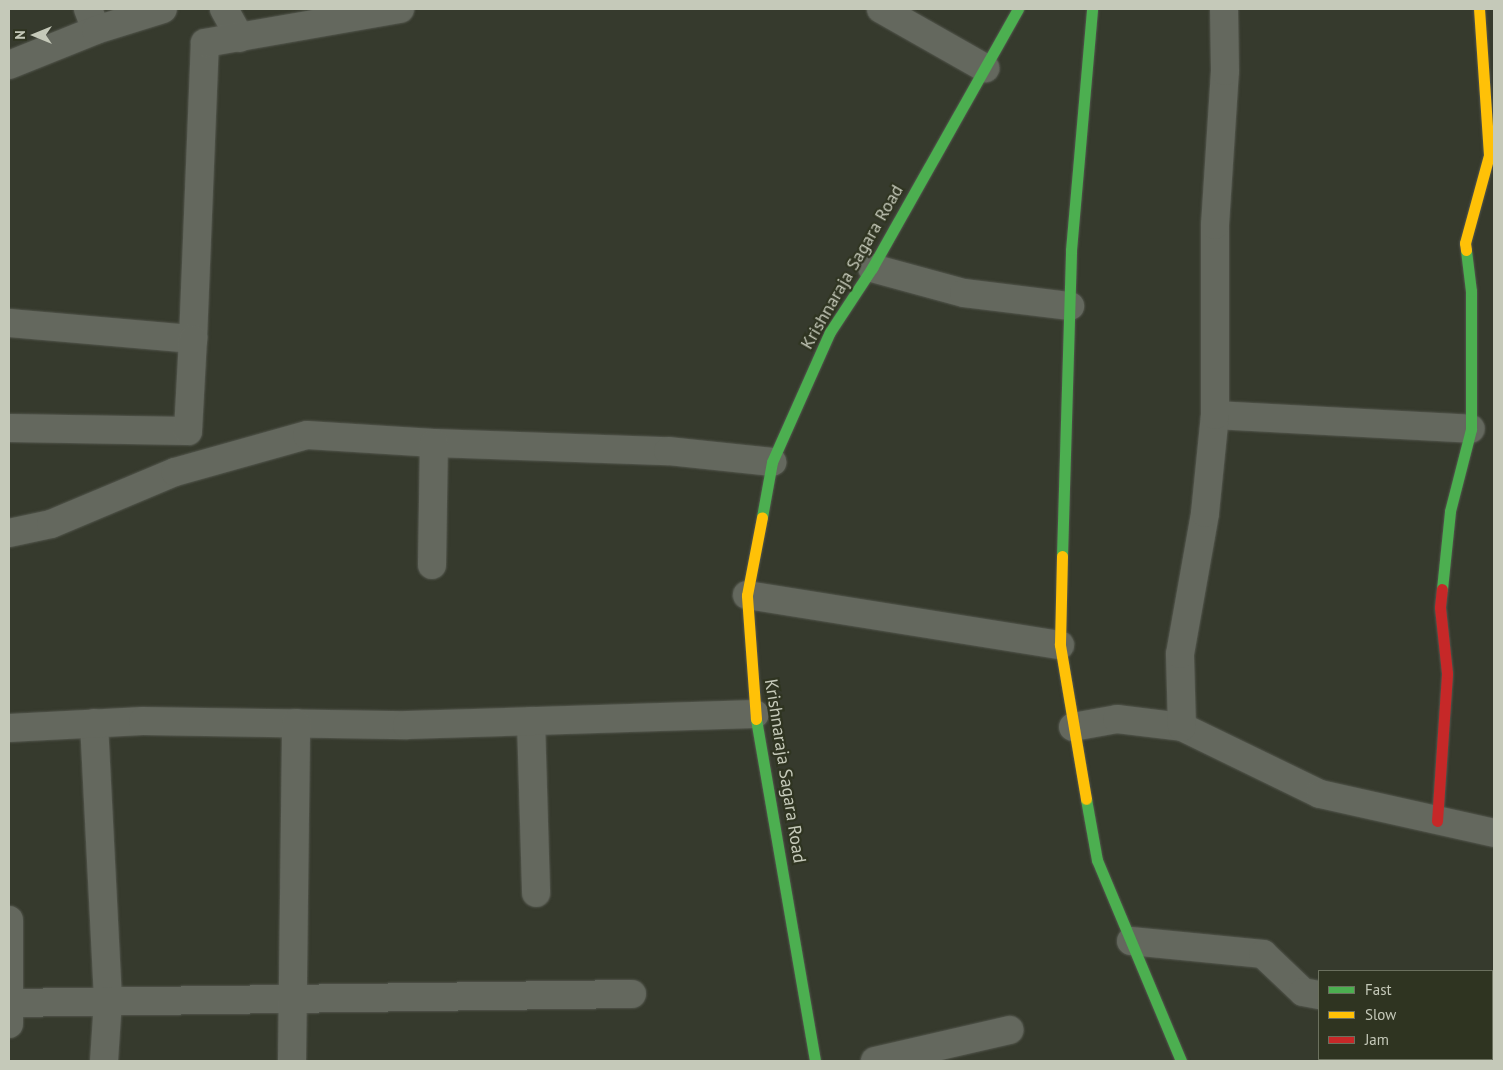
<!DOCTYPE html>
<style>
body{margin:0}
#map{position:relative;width:1503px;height:1070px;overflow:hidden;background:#363a2d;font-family:"PT Sans",sans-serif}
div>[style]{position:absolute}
.roads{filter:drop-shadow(0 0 1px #53564d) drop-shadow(0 0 1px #53564d)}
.street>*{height:28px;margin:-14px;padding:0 14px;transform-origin:14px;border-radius:14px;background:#64685e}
.fast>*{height:11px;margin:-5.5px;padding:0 5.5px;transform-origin:5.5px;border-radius:5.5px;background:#4caf50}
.slow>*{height:11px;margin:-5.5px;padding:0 5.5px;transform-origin:5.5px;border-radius:5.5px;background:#ffc107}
.jam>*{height:11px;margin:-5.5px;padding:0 5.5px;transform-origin:5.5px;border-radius:5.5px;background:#c62828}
span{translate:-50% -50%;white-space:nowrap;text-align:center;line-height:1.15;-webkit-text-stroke:4.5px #2f3421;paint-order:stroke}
.street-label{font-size:18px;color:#c5c9b9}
.frame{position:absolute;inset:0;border:10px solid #c5c9b9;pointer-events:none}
.legend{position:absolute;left:1318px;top:970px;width:175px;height:90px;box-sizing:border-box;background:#2f3421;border:1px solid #6b705e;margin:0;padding:6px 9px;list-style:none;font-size:15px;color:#c5c9b9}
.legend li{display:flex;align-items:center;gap:10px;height:25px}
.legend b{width:25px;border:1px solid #6b705e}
.north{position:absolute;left:10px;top:10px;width:50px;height:50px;-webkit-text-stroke:4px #2f3421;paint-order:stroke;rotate:270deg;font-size:14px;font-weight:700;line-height:20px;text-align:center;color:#c5c9b9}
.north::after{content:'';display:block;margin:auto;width:18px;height:22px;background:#c5c9b9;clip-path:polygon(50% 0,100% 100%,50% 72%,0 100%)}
</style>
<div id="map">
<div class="roads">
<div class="street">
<i style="left:88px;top:9px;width:22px;rotate:69deg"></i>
<i style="left:224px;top:9px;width:33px;rotate:61deg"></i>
<i style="left:881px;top:9px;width:120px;rotate:29.6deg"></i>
<i style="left:9px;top:65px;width:94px;rotate:-21.9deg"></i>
<i style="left:96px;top:30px;width:70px;rotate:-17.4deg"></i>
<i style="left:872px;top:268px;width:95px;rotate:15.2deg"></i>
<i style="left:964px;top:293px;width:107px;rotate:7deg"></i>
<i style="left:9px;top:323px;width:185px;rotate:5deg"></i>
<i style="left:193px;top:339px;width:296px;rotate:-87.7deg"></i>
<i style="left:205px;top:43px;width:198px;rotate:-9.9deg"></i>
<i style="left:1215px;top:415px;width:256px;rotate:3.1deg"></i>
<i style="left:9px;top:428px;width:179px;rotate:1deg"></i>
<i style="left:188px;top:431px;width:92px;rotate:-86.9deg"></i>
<i style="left:9px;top:533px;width:43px;rotate:-12.1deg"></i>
<i style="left:51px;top:524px;width:134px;rotate:-22.8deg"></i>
<i style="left:175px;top:472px;width:137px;rotate:-15.7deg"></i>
<i style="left:307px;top:435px;width:127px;rotate:3.6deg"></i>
<i style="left:434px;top:443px;width:234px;rotate:2deg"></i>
<i style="left:668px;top:451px;width:105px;rotate:6deg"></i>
<i style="left:432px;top:565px;width:122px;rotate:-89.1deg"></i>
<i style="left:747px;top:595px;width:317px;rotate:9.1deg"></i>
<i style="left:531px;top:721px;width:172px;rotate:88.3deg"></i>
<i style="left:94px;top:723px;width:278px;rotate:87.1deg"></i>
<i style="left:108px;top:1001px;width:60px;rotate:93.8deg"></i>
<i style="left:1073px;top:727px;width:45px;rotate:-10.3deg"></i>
<i style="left:1117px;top:719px;width:65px;rotate:7deg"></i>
<i style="left:1182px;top:727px;width:153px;rotate:25.9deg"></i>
<i style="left:1320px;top:794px;width:178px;rotate:12.6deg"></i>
<i style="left:1182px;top:727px;width:73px;rotate:-91.6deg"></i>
<i style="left:1180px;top:654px;width:143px;rotate:-79.9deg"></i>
<i style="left:1205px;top:513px;width:99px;rotate:-84.2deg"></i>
<i style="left:1215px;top:415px;width:190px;rotate:-90deg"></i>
<i style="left:1215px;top:225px;width:154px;rotate:-86.3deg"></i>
<i style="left:1225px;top:71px;width:62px;rotate:-90.9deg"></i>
<i style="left:9px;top:728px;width:134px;rotate:-3deg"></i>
<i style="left:143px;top:721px;width:264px;rotate:0.9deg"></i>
<i style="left:407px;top:725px;width:348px;rotate:-1.8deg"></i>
<i style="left:9px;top:920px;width:104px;rotate:90deg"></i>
<i style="left:1131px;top:941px;width:133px;rotate:5.6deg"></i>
<i style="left:1263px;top:954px;width:55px;rotate:43.5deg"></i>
<i style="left:1303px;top:992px;width:16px;rotate:11deg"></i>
<i style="left:9px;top:1003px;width:623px;rotate:-0.83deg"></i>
<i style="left:1492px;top:1021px;width:2px;rotate:27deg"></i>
<i style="left:292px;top:1061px;width:338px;rotate:-89.3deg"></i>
<i style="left:875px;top:1061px;width:138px;rotate:-13deg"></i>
</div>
<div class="fast">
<i style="left:762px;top:517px;width:56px;rotate:-79.7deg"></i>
<i style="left:772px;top:462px;width:142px;rotate:-66deg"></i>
<i style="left:830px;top:332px;width:77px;rotate:-56.7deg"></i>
<i style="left:872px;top:268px;width:297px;rotate:-60.6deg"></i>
<i style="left:1062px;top:556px;width:306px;rotate:-88.3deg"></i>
<i style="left:1071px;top:250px;width:242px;rotate:-85deg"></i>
<i style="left:1442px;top:589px;width:78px;rotate:-84.1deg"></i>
<i style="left:1450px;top:511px;width:85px;rotate:-75.6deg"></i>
<i style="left:1471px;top:429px;width:138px;rotate:-90deg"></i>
<i style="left:1471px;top:291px;width:41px;rotate:-97deg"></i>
<i style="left:756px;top:719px;width:347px;rotate:80.2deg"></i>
<i style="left:1086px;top:799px;width:62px;rotate:79.8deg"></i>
<i style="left:1097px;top:860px;width:218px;rotate:67.3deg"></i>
</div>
<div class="slow">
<i style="left:1466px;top:250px;width:7px;rotate:-98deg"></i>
<i style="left:1465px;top:243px;width:91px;rotate:-74.7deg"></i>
<i style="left:1489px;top:155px;width:146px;rotate:-93.9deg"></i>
<i style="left:1062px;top:556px;width:89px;rotate:91.3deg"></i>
<i style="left:1060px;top:645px;width:156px;rotate:80.4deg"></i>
<i style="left:756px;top:719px;width:124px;rotate:-94.2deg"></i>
<i style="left:747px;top:595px;width:79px;rotate:-79.1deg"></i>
</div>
<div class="jam">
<i style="left:1437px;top:821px;width:148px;rotate:-86.1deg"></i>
<i style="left:1447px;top:673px;width:66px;rotate:-96.1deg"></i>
<i style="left:1440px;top:607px;width:18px;rotate:-84deg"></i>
</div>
</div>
<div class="street-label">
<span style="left:852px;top:267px;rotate:-60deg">Krishnaraja Sagara Road</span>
<span style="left:785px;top:771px;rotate:81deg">Krishnaraja Sagara Road</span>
</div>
<div class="frame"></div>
<ul class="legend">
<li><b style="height:6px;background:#4caf50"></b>Fast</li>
<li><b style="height:6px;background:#ffc107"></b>Slow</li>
<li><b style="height:6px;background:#c62828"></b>Jam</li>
</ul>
<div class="north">N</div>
</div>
